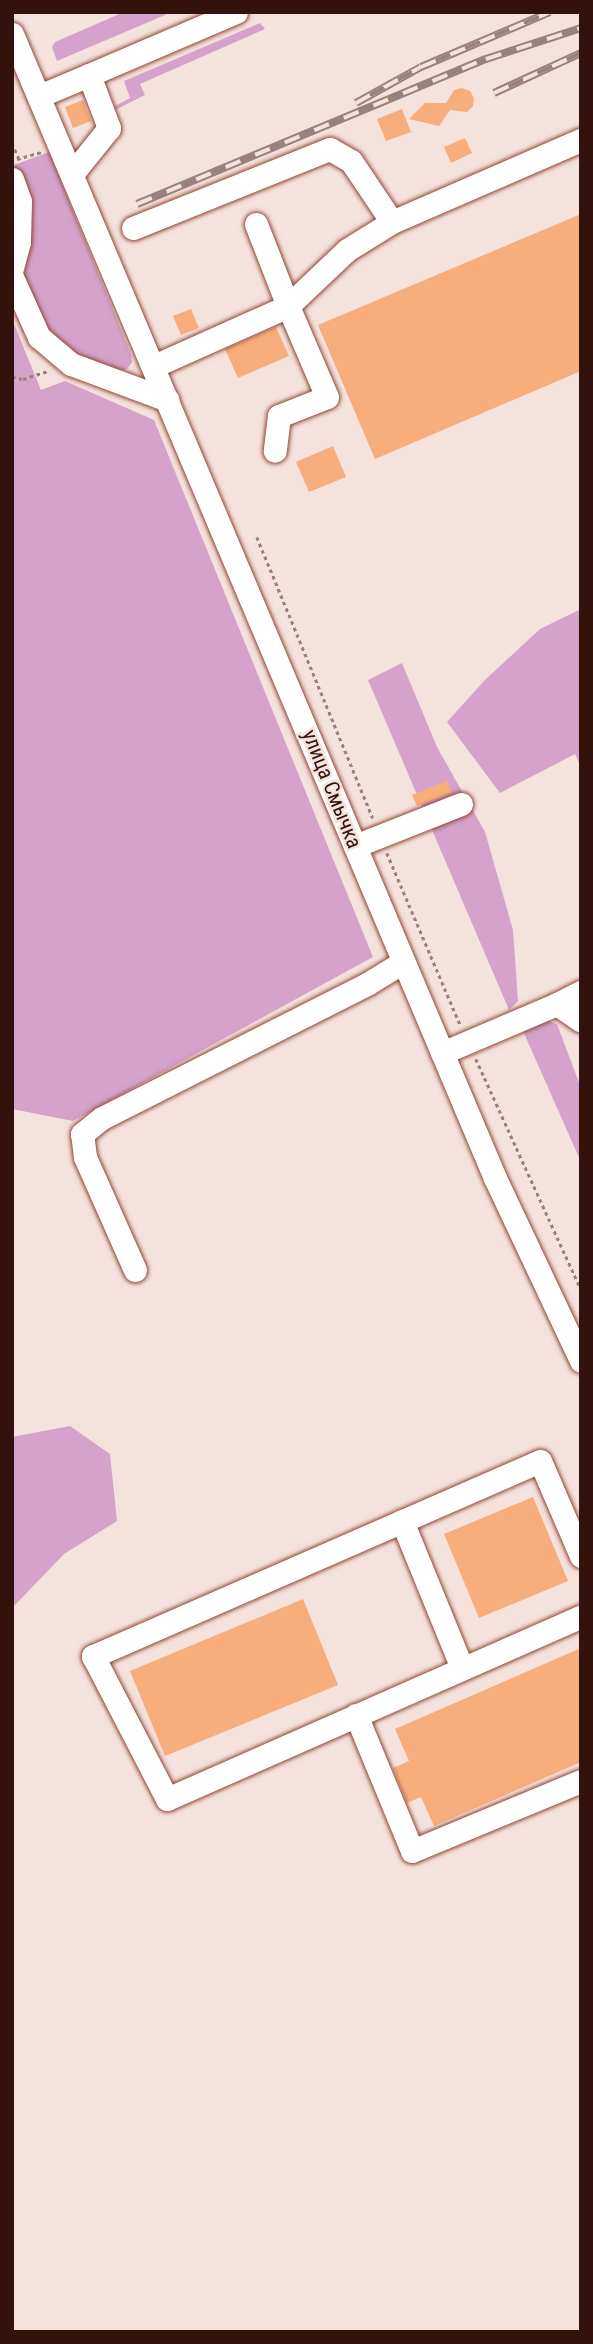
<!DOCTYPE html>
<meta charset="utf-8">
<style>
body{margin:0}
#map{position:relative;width:593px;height:2344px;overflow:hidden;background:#f5e2dd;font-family:"Roboto Condensed",sans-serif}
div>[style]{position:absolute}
.green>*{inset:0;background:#d4a2ca}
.building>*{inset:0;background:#f8ad7c}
.path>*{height:2.5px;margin-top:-1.25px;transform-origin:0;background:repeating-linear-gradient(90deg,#99807a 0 3.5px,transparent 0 7px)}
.roads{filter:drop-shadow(0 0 2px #924433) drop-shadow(0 0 2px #924433)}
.minor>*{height:23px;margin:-11.5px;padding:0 11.5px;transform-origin:11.5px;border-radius:11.5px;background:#fff}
.rail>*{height:8px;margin-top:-4px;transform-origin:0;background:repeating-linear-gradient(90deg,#f5e2dd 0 16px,#9a817b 0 32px);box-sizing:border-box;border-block:2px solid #9a817b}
span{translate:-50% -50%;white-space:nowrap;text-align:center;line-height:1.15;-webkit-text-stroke:5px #f5e2dd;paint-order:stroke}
.street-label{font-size:21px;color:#32120b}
.frame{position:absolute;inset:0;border:14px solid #32120b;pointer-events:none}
</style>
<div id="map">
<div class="green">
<i style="clip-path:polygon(124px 12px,172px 12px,57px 61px,52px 47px,55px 42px)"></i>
<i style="clip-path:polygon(260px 23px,265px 29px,140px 84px,145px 95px,115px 110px,115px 106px,130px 98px,124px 81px)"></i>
<i style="clip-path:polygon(49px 152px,131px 354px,132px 362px,127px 369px,118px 371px,65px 350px,39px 319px,23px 284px,30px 228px,29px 201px,14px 165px)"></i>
<i style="clip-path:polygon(12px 319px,41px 390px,65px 381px,154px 420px,373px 957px,73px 1121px,12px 1109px)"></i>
<i style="clip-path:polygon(581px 609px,581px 767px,575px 754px,500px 793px,447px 722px,484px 681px,540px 629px)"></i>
<i style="clip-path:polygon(402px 663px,437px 747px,485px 832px,513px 930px,518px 1001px,509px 1010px,368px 680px)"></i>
<i style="clip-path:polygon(543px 1019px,557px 1024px,581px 1088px,581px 1162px,523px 1031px)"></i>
<i style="clip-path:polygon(70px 1426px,110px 1454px,117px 1521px,64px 1554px,12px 1608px,12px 1437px)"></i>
</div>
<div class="building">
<i style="clip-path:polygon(462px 88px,470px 91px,474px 98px,473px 106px,467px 112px,450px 110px,439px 126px,409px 119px,425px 103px,446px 103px,454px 90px)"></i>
<i style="clip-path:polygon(83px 100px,91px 121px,73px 128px,65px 107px)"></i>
<i style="clip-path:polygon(402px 109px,411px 132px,386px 141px,377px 119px)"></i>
<i style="clip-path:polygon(465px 138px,472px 153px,451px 163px,444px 147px)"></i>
<i style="clip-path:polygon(581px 214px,581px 371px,375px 459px,318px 325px)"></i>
<i style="clip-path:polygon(191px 309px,199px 328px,181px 335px,173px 316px)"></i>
<i style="clip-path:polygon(276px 327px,289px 356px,238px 378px,225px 349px)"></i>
<i style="clip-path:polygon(333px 446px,346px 477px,309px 492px,296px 462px)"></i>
<i style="clip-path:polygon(447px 781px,452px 793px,417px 806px,412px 795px)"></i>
<i style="clip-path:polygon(533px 1497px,568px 1581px,479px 1618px,444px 1534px)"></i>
<i style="clip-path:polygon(303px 1599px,338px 1685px,165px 1756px,130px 1671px)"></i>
<i style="clip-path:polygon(581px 1648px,581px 1762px,434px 1826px,421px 1797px,407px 1803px,393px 1768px,409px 1761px,395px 1729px)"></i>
</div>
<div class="path">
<i style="left:12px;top:143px;width:17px;rotate:66deg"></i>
<i style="left:17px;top:159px;width:25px;rotate:-16deg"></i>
<i style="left:12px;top:377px;width:11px;rotate:10deg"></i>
<i style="left:23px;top:379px;width:26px;rotate:-18deg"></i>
<i style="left:257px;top:537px;width:304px;rotate:67.6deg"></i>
<i style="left:387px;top:853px;width:186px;rotate:66.9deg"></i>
<i style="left:476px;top:1059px;width:253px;rotate:65.5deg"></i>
</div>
<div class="roads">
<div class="minor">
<i style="left:12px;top:34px;width:1242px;rotate:67.11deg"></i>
<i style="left:495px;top:1178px;width:202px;rotate:64.8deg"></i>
<i style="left:89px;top:75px;width:160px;rotate:-23.2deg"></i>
<i style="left:39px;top:96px;width:54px;rotate:-22.8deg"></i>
<i style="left:89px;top:75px;width:57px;rotate:69.3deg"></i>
<i style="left:109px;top:128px;width:59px;rotate:128.8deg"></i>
<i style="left:12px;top:179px;width:23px;rotate:70deg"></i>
<i style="left:20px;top:201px;width:41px;rotate:91.4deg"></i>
<i style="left:19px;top:242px;width:27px;rotate:105deg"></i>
<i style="left:256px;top:224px;width:88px;rotate:68.7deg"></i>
<i style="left:288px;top:306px;width:81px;rotate:-43.5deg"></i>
<i style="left:347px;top:250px;width:53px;rotate:-31.9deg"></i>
<i style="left:392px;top:222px;width:206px;rotate:-23.5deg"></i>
<i style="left:133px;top:228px;width:212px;rotate:-21.9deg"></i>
<i style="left:330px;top:149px;width:24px;rotate:30deg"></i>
<i style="left:351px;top:161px;width:73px;rotate:56.1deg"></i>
<i style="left:12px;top:277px;width:66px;rotate:65.8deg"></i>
<i style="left:39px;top:337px;width:42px;rotate:40.2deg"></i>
<i style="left:71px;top:364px;width:103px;rotate:20.4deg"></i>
<i style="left:154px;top:366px;width:147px;rotate:-24.1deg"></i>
<i style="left:288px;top:306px;width:99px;rotate:66.8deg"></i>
<i style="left:327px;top:397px;width:52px;rotate:158.4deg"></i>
<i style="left:279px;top:416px;width:35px;rotate:97deg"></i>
<i style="left:355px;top:846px;width:114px;rotate:-21.6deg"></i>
<i style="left:557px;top:1004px;width:27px;rotate:-27deg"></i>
<i style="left:442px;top:1053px;width:125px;rotate:-23.1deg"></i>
<i style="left:557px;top:1004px;width:29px;rotate:35deg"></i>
<i style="left:135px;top:1270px;width:124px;rotate:-113.9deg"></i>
<i style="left:85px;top:1157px;width:23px;rotate:-97deg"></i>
<i style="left:82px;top:1134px;width:26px;rotate:-39deg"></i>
<i style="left:102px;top:1118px;width:297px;rotate:-26.8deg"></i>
<i style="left:367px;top:984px;width:42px;rotate:-31.4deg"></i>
<i style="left:402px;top:1521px;width:159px;rotate:67.8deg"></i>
<i style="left:581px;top:1556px;width:103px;rotate:-113.3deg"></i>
<i style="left:540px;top:1461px;width:488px;rotate:156.4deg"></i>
<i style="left:93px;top:1656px;width:161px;rotate:62.6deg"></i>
<i style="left:167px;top:1799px;width:453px;rotate:-23.8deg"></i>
<i style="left:356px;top:1715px;width:147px;rotate:67.6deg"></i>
<i style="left:412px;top:1851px;width:183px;rotate:-22.5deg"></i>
</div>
</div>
<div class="rail">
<i style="left:494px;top:93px;width:96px;rotate:-24.7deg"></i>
<i style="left:356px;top:103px;width:74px;rotate:-29deg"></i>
<i style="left:421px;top:67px;width:140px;rotate:-23.1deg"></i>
<i style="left:137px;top:204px;width:378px;rotate:-22.6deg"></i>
<i style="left:486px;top:59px;width:100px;rotate:-18.1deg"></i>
</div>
<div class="street-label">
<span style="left:332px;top:789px;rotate:68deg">улица Смычка</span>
</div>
<div class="frame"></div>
</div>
